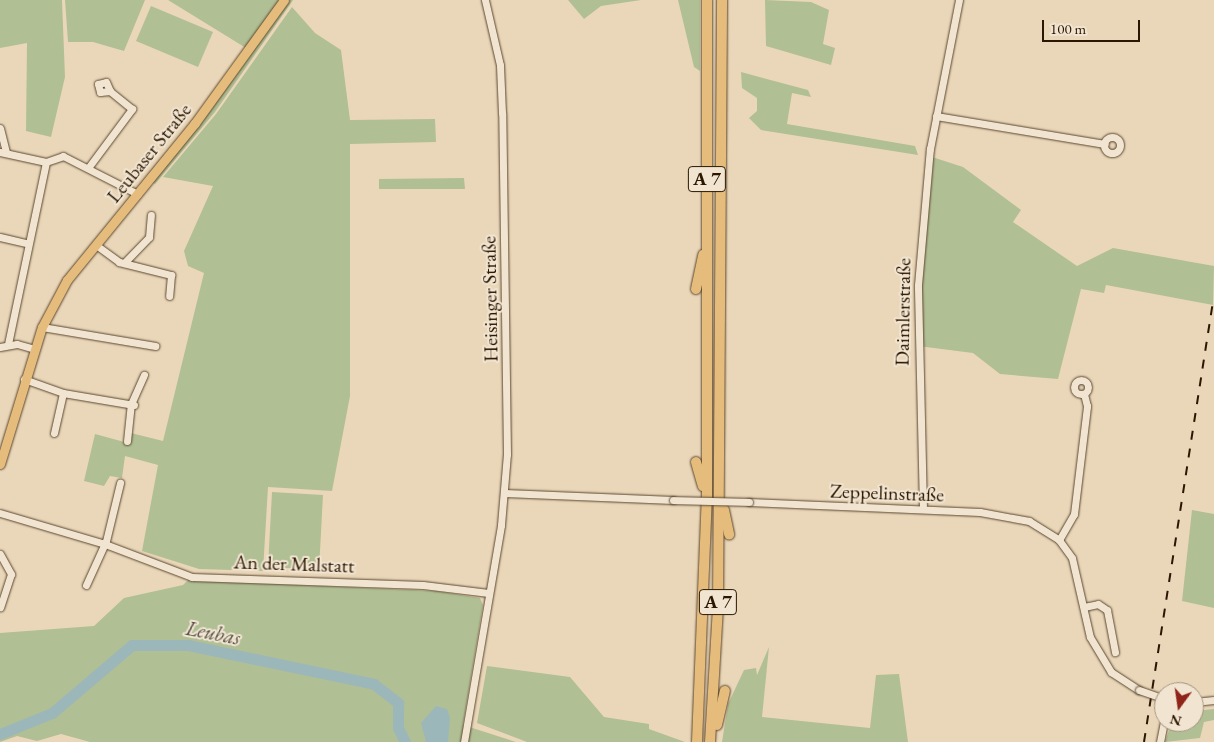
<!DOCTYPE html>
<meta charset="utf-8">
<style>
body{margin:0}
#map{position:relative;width:1214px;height:742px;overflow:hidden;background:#ead7b9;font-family:"EB Garamond",serif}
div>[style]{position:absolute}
.green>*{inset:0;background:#b1bf94}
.water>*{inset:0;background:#9cb7ba}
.river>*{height:11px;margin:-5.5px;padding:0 5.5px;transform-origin:5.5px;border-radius:5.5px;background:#9cb7ba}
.roads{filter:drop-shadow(0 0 1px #5b472f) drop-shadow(0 0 1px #5b472f)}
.minor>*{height:7px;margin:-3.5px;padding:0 3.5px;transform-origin:3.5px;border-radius:3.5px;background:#f1e5d2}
.minor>.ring{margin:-3.5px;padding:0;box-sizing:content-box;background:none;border:7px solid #f1e5d2;border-radius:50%}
.major>*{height:9px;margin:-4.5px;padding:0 4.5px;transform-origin:4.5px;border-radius:4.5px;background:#e5bc7c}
.highway>*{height:10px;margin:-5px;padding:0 5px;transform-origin:5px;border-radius:5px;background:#e5bc7c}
.rail>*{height:2px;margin-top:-1px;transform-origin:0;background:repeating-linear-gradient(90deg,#2b1701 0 9px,transparent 0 18px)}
.bridges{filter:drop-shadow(0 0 1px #5b472f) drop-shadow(0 0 1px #5b472f)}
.minor-bridge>*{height:7px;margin:-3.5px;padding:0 3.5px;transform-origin:3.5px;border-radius:3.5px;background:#f1e5d2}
span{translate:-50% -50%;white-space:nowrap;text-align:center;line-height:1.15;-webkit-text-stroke:4px #f1e5d2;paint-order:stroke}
.shield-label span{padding:1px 4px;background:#f1e5d2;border:1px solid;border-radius:4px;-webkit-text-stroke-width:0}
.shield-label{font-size:19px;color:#2b1701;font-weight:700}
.street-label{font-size:20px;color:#2b1701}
.water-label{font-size:21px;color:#534f42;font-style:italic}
.north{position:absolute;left:1154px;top:682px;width:50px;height:50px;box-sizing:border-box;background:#f1e5d2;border:1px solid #a2937e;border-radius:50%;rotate:194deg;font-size:14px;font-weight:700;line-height:20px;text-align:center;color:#2b1701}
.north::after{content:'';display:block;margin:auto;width:18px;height:22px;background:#8f2418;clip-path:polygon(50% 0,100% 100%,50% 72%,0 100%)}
.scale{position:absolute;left:1042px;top:20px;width:98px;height:22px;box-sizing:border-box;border:2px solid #2b1701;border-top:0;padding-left:6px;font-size:15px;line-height:18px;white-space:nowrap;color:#2b1701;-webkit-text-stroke:4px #f1e5d2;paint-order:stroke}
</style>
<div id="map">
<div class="green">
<i style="clip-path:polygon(0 0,62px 0,65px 77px,51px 137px,26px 131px,27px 43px,0 48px)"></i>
<i style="clip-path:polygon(65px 0,145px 0,124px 51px,93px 42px,68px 42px)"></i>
<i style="clip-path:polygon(168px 0,279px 0,246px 48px)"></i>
<i style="clip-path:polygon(288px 0,293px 0,215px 112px,155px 184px,151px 181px,236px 75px)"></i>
<i style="clip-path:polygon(568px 0,641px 0,601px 6px,584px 19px)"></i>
<i style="clip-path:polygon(678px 0,700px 0,700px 71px,694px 67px)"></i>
<i style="clip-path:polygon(765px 0,811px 2px,829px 10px,823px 44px,835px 48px,831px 65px,766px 46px)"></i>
<i style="clip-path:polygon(151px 6px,213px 32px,198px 67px,136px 41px)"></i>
<i style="clip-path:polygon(292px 7px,315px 33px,341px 50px,350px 120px,435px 119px,436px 142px,350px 144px,350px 396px,332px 491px,268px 487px,263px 571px,199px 569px,142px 551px,158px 465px,125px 456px,122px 478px,110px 476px,104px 486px,84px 481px,95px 434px,128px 443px,131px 433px,163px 441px,204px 273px,188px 266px,184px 251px,213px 186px,163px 177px,216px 114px)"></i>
<i style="clip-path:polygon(741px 72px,808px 90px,811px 97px,792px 93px,787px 124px,915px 146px,918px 155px,761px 130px,749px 118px,757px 111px,757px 98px,742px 88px)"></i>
<i style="clip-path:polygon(929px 156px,963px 167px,1021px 210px,1013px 222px,1077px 266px,1113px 248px,1214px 266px,1213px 305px,1106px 285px,1104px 293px,1081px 289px,1058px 379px,1000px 374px,973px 353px,918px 346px,918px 285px)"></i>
<i style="clip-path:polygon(464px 178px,465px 189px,379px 189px,379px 179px)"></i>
<i style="clip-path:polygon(272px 492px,323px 495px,319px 570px,268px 567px)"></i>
<i style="clip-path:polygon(1192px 510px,1214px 514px,1214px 608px,1182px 601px)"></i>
<i style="clip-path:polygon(188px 580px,436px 591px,480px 598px,483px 605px,463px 725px,516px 742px,90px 742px,61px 734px,37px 741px,17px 736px,0 742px,0 633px,94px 626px,124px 598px,183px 585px)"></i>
<i style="clip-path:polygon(769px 647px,762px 717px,870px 728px,876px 675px,899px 674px,908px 742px,722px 742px,728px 704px,744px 670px,756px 668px,757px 675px)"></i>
<i style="clip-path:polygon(487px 666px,570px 677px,604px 717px,649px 724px,649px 729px,685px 742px,527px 742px,477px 723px)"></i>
<i style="clip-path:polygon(1214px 709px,1214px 720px,1204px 722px,1200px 738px,1165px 742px,1172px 722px,1194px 722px,1194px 711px)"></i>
</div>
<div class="water">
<i style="clip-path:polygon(436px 706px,447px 709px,450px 718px,448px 742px,426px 742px,421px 723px)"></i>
</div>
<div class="river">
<i style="left:0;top:734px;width:56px;rotate:-22deg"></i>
<i style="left:52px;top:713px;width:105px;rotate:-40.4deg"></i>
<i style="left:132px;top:645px;width:56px"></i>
<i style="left:188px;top:645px;width:190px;rotate:11.8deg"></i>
<i style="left:374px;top:684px;width:31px;rotate:38deg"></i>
<i style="left:398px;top:703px;width:25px;rotate:90deg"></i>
<i style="left:398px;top:728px;width:16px;rotate:63deg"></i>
</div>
<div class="roads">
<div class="minor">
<i style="left:936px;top:116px;width:171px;rotate:9.4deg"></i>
<i style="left:0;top:128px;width:25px;rotate:76deg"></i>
<i class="ring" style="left:1104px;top:137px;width:9px;height:9px"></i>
<i style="left:0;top:152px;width:47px;rotate:12.3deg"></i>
<i style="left:88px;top:168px;width:74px;rotate:-53.3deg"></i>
<i style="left:132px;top:109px;width:28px;rotate:-141deg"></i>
<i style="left:110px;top:91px;width:10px;rotate:174deg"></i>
<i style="left:100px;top:92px;width:8px;rotate:-104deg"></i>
<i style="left:98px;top:84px;width:8px;rotate:-14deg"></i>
<i style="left:106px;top:82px;width:10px;rotate:66deg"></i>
<i style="left:0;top:237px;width:28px;rotate:13deg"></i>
<i style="left:96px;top:245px;width:29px;rotate:36deg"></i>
<i style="left:119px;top:262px;width:54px;rotate:14deg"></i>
<i style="left:171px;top:275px;width:21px;rotate:95deg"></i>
<i style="left:124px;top:263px;width:36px;rotate:-46deg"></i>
<i style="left:149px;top:237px;width:22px;rotate:-85deg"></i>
<i style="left:42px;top:327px;width:115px;rotate:9.5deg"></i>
<i style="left:8px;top:344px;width:186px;rotate:-78.2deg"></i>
<i style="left:46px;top:162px;width:18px;rotate:-19deg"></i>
<i style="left:63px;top:156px;width:84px;rotate:26.9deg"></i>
<i style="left:0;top:347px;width:17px;rotate:-10deg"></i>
<i style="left:17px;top:344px;width:18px;rotate:16deg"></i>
<i style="left:24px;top:379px;width:41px;rotate:19.7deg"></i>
<i style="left:63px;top:393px;width:72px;rotate:9.6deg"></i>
<i class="ring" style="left:1074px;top:380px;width:7px;height:7px"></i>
<i style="left:54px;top:433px;width:41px;rotate:-77.3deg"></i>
<i style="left:127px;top:441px;width:37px;rotate:-84deg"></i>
<i style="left:131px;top:404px;width:32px;rotate:-66deg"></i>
<i style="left:505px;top:493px;width:168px;rotate:2.4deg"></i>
<i style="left:749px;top:502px;width:231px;rotate:2.5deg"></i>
<i style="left:980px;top:512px;width:50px;rotate:10.4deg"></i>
<i style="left:1029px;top:521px;width:36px;rotate:32deg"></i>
<i style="left:1059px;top:540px;width:22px;rotate:54deg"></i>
<i style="left:1072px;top:558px;width:81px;rotate:77.2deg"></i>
<i style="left:1090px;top:637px;width:41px;rotate:59deg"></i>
<i style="left:1111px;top:672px;width:33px;rotate:33deg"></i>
<i style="left:923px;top:509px;width:224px;rotate:-91.3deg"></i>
<i style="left:918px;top:285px;width:137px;rotate:-85deg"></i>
<i style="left:930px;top:149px;width:152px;rotate:-79deg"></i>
<i style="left:0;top:513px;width:109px;rotate:16.4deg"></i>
<i style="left:105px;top:544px;width:93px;rotate:20.8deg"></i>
<i style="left:192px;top:577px;width:231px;rotate:2deg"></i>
<i style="left:423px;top:585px;width:66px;rotate:6.9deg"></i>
<i style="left:1059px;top:540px;width:30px;rotate:-60deg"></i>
<i style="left:1074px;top:514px;width:109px;rotate:-83.1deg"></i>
<i style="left:1087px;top:406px;width:12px;rotate:-104deg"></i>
<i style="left:0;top:554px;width:23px;rotate:61deg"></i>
<i style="left:11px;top:574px;width:35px;rotate:108deg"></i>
<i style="left:86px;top:585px;width:48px;rotate:-65.6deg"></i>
<i style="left:106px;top:541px;width:60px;rotate:-76.4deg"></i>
<i style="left:1084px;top:607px;width:14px;rotate:-12deg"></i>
<i style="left:1098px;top:604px;width:11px;rotate:34deg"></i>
<i style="left:1107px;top:610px;width:43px;rotate:79.2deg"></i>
<i style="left:1194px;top:702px;width:20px;rotate:-6deg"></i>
<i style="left:464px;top:742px;width:220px;rotate:-80.3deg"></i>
<i style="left:501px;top:525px;width:71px;rotate:-85.2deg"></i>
<i style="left:507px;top:454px;width:341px;rotate:-90.8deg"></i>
<i style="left:502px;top:113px;width:48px;rotate:-92.4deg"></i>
<i style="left:500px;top:65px;width:67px;rotate:-103deg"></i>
<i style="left:1160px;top:742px;width:20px;rotate:-79deg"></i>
</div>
<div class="major">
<i style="left:0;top:464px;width:143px;rotate:-73deg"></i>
<i style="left:42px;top:327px;width:53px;rotate:-62deg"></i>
<i style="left:67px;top:280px;width:203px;rotate:-50.8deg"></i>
<i style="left:195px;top:123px;width:152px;rotate:-54.1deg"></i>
</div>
<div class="highway">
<i style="left:696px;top:289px;width:35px;rotate:-78deg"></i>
<i style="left:696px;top:462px;width:25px;rotate:74deg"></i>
<i style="left:724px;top:510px;width:25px;rotate:78deg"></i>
<i style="left:717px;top:725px;width:35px;rotate:-77deg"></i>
<i style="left:697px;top:742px;width:245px;rotate:-87.7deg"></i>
<i style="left:707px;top:497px;width:497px;rotate:-90deg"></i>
<i style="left:710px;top:742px;width:133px;rotate:-86.6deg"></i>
<i style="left:718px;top:609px;width:609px;rotate:-89.62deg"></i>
</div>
</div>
<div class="rail">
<i style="left:1144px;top:742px;width:450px;rotate:-81.1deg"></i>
</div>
<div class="bridges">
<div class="minor-bridge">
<i style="left:673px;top:500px;width:76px;rotate:1.5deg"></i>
<i style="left:1139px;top:690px;width:24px;rotate:19deg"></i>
</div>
</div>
<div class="shield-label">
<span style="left:707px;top:179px">A 7</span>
<span style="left:718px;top:602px">A 7</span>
</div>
<div class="street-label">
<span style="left:149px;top:153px;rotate:-51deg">Leubaser Straße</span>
<span style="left:490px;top:299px;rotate:-91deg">Heisinger Straße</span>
<span style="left:903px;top:312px;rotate:-89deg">Daimlerstraße</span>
<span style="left:887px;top:493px;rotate:2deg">Zeppelinstraße</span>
<span style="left:294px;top:564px;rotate:2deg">An der Malstatt</span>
</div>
<div class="water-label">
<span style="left:213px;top:633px;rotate:11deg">Leubas</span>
</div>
<div class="north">N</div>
<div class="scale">100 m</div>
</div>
